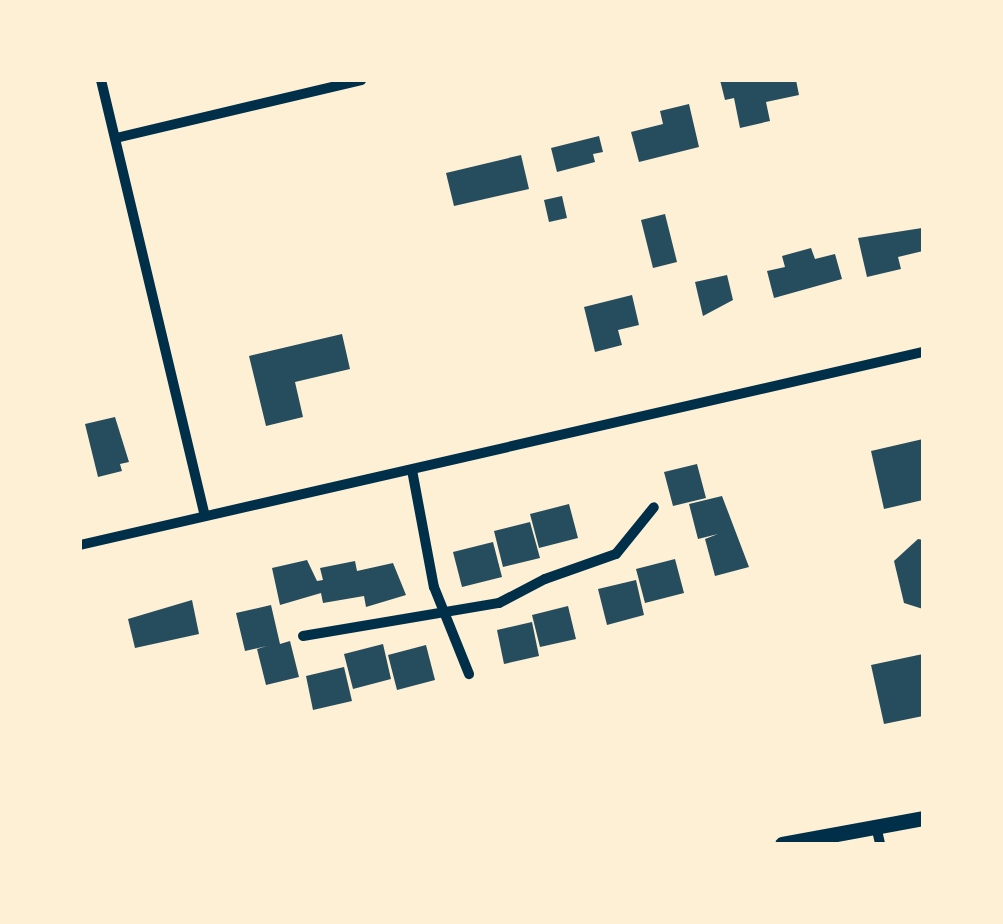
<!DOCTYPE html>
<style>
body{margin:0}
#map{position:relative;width:1003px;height:924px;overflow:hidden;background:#fdf0d5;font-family:"PT Serif",serif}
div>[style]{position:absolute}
.building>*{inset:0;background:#264d5e}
.minor>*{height:10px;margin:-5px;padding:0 5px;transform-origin:5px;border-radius:5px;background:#003049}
.tertiary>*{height:15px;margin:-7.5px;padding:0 7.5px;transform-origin:7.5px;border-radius:7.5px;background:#003049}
span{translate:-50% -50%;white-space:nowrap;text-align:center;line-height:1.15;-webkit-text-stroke:10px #fdf0d5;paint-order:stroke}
.frame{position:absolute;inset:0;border:82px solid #fdf0d5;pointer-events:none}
</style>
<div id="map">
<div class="building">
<i style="clip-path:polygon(720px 80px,796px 80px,799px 95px,766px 102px,770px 121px,740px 128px,734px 98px,725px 100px)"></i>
<i style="clip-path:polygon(689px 104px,699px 147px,639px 162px,631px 132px,663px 124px,660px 111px)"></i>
<i style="clip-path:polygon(599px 136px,603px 152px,593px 154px,595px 162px,557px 172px,551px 148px)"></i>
<i style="clip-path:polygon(521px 155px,529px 189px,454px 206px,446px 173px)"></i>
<i style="clip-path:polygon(562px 196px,567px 218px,549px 222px,544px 200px)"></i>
<i style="clip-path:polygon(665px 214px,677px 262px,653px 268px,641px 220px)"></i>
<i style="clip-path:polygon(922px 228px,923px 251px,898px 257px,901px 269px,867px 277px,858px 238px)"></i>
<i style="clip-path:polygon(811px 248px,815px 259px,835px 254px,842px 279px,774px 298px,767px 271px,785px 267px,782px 256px)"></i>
<i style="clip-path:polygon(727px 275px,733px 300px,703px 316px,695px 282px)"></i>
<i style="clip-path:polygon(632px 295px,639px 325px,618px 330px,622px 345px,595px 352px,584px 307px)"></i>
<i style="clip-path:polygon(342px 334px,350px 369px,295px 382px,303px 417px,266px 426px,249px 356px)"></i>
<i style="clip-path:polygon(115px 417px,129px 462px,120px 464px,122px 471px,98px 477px,85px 424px)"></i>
<i style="clip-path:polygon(923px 439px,923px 500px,884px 509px,871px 451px)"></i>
<i style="clip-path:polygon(697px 464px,706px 498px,673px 506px,664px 472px)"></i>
<i style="clip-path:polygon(722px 496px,749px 567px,715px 576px,705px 539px,718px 534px,698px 539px,689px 504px)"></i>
<i style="clip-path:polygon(569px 504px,578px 538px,539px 548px,530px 514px)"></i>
<i style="clip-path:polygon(530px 522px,540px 558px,503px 567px,494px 531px)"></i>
<i style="clip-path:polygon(918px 539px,923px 540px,923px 609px,904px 603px,894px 561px)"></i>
<i style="clip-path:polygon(493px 542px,502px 577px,462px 587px,453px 552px)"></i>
<i style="clip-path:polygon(675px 559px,684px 593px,645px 603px,636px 569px)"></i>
<i style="clip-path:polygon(307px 560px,317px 581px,323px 580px,320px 568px,355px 561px,357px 571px,393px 563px,406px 595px,366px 607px,364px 596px,323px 603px,321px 593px,280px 605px,272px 568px)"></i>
<i style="clip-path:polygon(636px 580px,644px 615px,607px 625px,598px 589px)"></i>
<i style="clip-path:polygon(192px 600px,199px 634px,135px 648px,128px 619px)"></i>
<i style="clip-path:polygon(271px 605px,280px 644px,290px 641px,299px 677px,266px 685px,257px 649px,267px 646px,245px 651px,236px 613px)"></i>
<i style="clip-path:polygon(568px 606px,576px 639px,540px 647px,532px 615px)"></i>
<i style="clip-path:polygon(532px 622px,539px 656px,504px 664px,497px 630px)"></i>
<i style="clip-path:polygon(383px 644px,391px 679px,353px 689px,344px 654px)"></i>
<i style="clip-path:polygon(426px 645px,435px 680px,397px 690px,388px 655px)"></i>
<i style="clip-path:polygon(923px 654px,923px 716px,884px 724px,871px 665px)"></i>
<i style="clip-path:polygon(344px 667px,352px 701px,313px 710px,306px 676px)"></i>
</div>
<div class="minor">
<i style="left:101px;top:80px;width:448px;rotate:76.6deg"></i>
<i style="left:116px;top:138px;width:252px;rotate:-13.3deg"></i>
<i style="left:412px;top:470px;width:119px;rotate:79.4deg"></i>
<i style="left:434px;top:587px;width:94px;rotate:68.1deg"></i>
<i style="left:80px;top:545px;width:865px;rotate:-12.9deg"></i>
<i style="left:303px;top:636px;width:199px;rotate:-9.6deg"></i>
<i style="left:499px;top:603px;width:52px;rotate:-27.6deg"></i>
<i style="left:545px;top:579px;width:75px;rotate:-19.4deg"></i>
<i style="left:616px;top:554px;width:60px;rotate:-51deg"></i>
<i style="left:876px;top:826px;width:18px;rotate:77deg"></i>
</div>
<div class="tertiary">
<i style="left:782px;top:844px;width:143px;rotate:-10.4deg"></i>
</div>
<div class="frame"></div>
</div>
